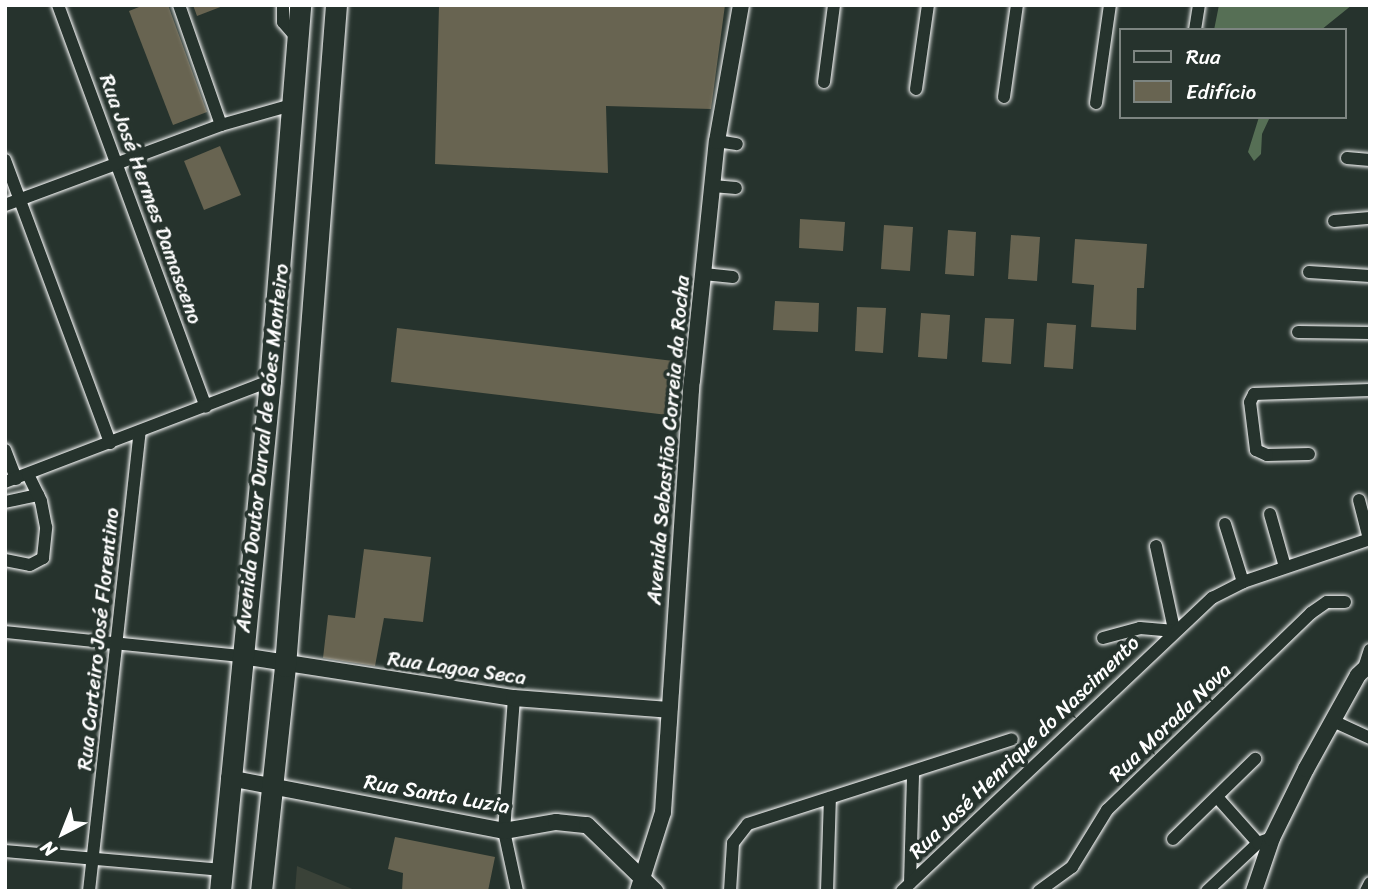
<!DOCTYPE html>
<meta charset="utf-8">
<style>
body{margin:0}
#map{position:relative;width:1375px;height:896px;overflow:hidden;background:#26332d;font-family:Sriracha,sans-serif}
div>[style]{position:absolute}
.built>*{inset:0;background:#3a4238}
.green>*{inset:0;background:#566f55}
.building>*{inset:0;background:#686451}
.roads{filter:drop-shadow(0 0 2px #fff) drop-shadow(0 0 2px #fff)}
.minor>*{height:12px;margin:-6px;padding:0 6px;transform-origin:6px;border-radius:6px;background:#26332d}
.tertiary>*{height:16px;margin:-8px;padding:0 8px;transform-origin:8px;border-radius:8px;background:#26332d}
.trunk>*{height:21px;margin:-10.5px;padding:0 10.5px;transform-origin:10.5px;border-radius:10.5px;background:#26332d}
span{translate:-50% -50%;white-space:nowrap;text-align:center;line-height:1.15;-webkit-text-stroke:7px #26332d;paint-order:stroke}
.street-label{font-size:21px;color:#fff}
.frame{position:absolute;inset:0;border:7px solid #fff;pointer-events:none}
.legend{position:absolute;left:1119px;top:28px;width:228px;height:91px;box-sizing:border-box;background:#26332d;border:2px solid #7d8581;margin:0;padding:9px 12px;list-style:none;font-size:21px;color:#fff}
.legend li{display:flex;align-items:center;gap:14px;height:35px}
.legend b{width:35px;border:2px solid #7d8581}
.north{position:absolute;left:28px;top:798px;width:70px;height:70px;-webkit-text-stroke:5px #26332d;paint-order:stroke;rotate:222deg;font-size:19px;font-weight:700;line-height:28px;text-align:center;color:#fff}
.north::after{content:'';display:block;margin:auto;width:24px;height:32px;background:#fff;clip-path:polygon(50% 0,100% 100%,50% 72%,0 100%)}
</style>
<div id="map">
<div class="built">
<i style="clip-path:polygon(297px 866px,357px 891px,295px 891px)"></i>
</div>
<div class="green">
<i style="clip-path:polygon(1219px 5px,1230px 6px,1352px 5px,1321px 30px,1214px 30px)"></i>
<i style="clip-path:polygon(1259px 117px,1270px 117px,1262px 134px,1261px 154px,1254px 161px,1248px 152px)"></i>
</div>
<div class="building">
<i style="clip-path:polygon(144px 5px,168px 5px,207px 112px,173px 125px,129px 11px)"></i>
<i style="clip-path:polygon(193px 5px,223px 5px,223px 6px,197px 16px)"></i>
<i style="clip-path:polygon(439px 5px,725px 5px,711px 109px,606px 106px,608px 173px,435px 164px)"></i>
<i style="clip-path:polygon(220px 146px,241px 195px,204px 210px,184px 161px)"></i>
<i style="clip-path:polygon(800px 219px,845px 222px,843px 251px,799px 248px)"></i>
<i style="clip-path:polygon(884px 225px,913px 227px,910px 271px,881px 269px)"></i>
<i style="clip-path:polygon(948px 230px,976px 232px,974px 276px,945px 274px)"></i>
<i style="clip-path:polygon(1011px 235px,1040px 237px,1037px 281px,1008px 279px)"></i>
<i style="clip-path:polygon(1075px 239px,1147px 244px,1144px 288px,1137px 288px,1136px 330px,1091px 327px,1094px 285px,1072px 283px)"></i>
<i style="clip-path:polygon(775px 301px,819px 303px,818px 332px,773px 330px)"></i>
<i style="clip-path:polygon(857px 307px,886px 308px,883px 353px,855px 351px)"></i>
<i style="clip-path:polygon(921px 313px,950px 315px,947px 359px,918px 357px)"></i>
<i style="clip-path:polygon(985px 318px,1014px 319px,1011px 364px,982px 362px)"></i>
<i style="clip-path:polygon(1047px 323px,1076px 325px,1073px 369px,1044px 367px)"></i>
<i style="clip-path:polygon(397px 328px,682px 362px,676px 416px,391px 382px)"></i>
<i style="clip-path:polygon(364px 549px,431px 557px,423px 622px,384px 618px,375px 666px,323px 658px,328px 615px,355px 618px)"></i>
<i style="clip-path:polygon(395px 837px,495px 857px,488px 891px,402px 891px,403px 873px,388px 869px)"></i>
</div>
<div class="roads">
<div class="minor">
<i style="left:58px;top:5px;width:428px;rotate:69.8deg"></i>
<i style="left:179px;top:5px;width:127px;rotate:70.7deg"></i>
<i style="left:283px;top:5px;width:17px;rotate:90deg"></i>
<i style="left:283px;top:22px;width:21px;rotate:49deg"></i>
<i style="left:1195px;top:30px;width:25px;rotate:-81deg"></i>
<i style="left:824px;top:82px;width:78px;rotate:-82.6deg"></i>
<i style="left:916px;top:89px;width:85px;rotate:-81.9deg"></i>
<i style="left:1004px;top:97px;width:93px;rotate:-82deg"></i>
<i style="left:1096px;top:103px;width:99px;rotate:-81.9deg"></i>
<i style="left:717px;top:141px;width:20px;rotate:9deg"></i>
<i style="left:1347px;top:158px;width:23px;rotate:5deg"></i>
<i style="left:5px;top:160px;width:302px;rotate:69.6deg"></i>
<i style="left:713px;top:186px;width:23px;rotate:5deg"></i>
<i style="left:5px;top:205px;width:230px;rotate:-20.3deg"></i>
<i style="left:221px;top:125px;width:77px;rotate:-15.8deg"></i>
<i style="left:1334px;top:221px;width:36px;rotate:-5deg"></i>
<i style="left:1309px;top:272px;width:61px;rotate:3.8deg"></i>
<i style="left:704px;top:274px;width:29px;rotate:6deg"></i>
<i style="left:1298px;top:332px;width:72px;rotate:0.8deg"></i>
<i style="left:5px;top:450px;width:31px;rotate:69deg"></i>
<i style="left:1309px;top:454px;width:42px;rotate:178.6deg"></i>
<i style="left:1267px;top:455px;width:12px;rotate:-156deg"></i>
<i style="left:1256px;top:450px;width:48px;rotate:-97.1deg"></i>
<i style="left:1250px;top:402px;width:9px;rotate:-63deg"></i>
<i style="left:1254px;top:394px;width:116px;rotate:-2deg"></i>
<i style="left:5px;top:482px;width:284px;rotate:-20.9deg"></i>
<i style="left:1359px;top:500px;width:40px;rotate:75.6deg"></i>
<i style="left:5px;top:502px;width:34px;rotate:-12deg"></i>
<i style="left:1270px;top:514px;width:55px;rotate:74.2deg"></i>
<i style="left:1225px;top:524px;width:61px;rotate:72.8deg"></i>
<i style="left:1156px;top:546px;width:85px;rotate:77.8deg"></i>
<i style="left:5px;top:560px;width:25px;rotate:11deg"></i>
<i style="left:30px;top:565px;width:15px;rotate:-28deg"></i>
<i style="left:43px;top:558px;width:31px;rotate:-84deg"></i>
<i style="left:46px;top:527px;width:26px;rotate:-101deg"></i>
<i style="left:41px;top:501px;width:30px;rotate:-116deg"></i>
<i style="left:5px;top:632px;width:238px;rotate:5.8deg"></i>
<i style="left:1103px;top:638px;width:38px;rotate:-15deg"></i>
<i style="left:1140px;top:628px;width:32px;rotate:5deg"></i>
<i style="left:1364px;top:668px;width:19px;rotate:-72deg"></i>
<i style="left:514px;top:698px;width:133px;rotate:94.3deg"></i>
<i style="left:504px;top:831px;width:61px;rotate:77.8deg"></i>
<i style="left:1333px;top:721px;width:41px;rotate:24.7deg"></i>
<i style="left:1217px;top:797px;width:62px;rotate:48.3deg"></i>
<i style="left:1173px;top:839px;width:115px;rotate:-44.3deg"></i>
<i style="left:5px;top:851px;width:218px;rotate:5deg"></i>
<i style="left:910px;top:883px;width:110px;rotate:-88.4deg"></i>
<i style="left:89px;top:891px;width:462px;rotate:-83.7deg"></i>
<i style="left:730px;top:891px;width:48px;rotate:-86.4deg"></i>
<i style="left:733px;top:843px;width:24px;rotate:-52deg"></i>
<i style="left:748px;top:824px;width:277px;rotate:-17.8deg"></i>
<i style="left:827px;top:891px;width:93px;rotate:-88.2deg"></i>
<i style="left:902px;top:891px;width:427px;rotate:-43.4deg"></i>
<i style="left:1212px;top:598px;width:35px;rotate:-27deg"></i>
<i style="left:1243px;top:582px;width:134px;rotate:-18.7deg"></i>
<i style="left:1039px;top:891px;width:41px;rotate:-36deg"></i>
<i style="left:1072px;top:867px;width:67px;rotate:-58.4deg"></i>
<i style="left:1107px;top:810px;width:284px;rotate:-44deg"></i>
<i style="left:1311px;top:613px;width:19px;rotate:-35deg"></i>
<i style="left:1327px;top:602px;width:18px"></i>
<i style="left:1207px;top:891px;width:70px;rotate:-43.3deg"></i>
<i style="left:1258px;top:843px;width:15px;rotate:-20deg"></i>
<i style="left:1366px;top:891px;width:9px;rotate:-63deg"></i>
</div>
<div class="tertiary">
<i style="left:242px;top:656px;width:275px;rotate:8.8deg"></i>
<i style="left:514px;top:698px;width:155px;rotate:4.4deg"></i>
<i style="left:229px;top:778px;width:280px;rotate:10.9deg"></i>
<i style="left:504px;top:831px;width:53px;rotate:-9.8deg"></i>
<i style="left:556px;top:822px;width:31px;rotate:6deg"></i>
<i style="left:587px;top:825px;width:95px;rotate:44.1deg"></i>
<i style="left:638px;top:891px;width:83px;rotate:-72.4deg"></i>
<i style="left:663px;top:812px;width:432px;rotate:-86.2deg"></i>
<i style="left:692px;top:381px;width:241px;rotate:-84.1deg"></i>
<i style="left:717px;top:141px;width:138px;rotate:-80deg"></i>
<i style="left:1254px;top:891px;width:56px;rotate:-71.2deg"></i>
<i style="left:1272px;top:838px;width:77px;rotate:-63.8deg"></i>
<i style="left:1306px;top:769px;width:107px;rotate:-61deg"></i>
<i style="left:1358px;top:675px;width:16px;rotate:-43deg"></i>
</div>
<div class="trunk">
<i style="left:220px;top:891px;width:512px;rotate:-84.4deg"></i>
<i style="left:270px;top:381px;width:377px;rotate:-85.4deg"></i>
<i style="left:261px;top:891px;width:226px;rotate:-83.9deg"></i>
<i style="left:285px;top:666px;width:663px;rotate:-85.59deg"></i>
</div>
</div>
<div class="street-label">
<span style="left:151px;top:199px;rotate:70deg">Rua José Hermes Damasceno</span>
<span style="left:668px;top:440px;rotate:-85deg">Avenida Sebastião Correia da Rocha</span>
<span style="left:262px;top:448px;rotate:-84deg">Avenida Doutor Durval de Góes Monteiro</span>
<span style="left:98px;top:639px;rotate:-84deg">Rua Carteiro José Florentino</span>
<span style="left:457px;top:668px;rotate:8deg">Rua Lagoa Seca</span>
<span style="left:1170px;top:722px;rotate:-44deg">Rua Morada Nova</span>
<span style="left:1024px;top:747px;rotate:-44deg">Rua José Henrique do Nascimento</span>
<span style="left:437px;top:794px;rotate:10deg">Rua Santa Luzia</span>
</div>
<div class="frame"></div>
<ul class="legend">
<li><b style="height:9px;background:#26332d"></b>Rua</li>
<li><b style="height:19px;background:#686451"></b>Edifício</li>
</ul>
<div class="north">N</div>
</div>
